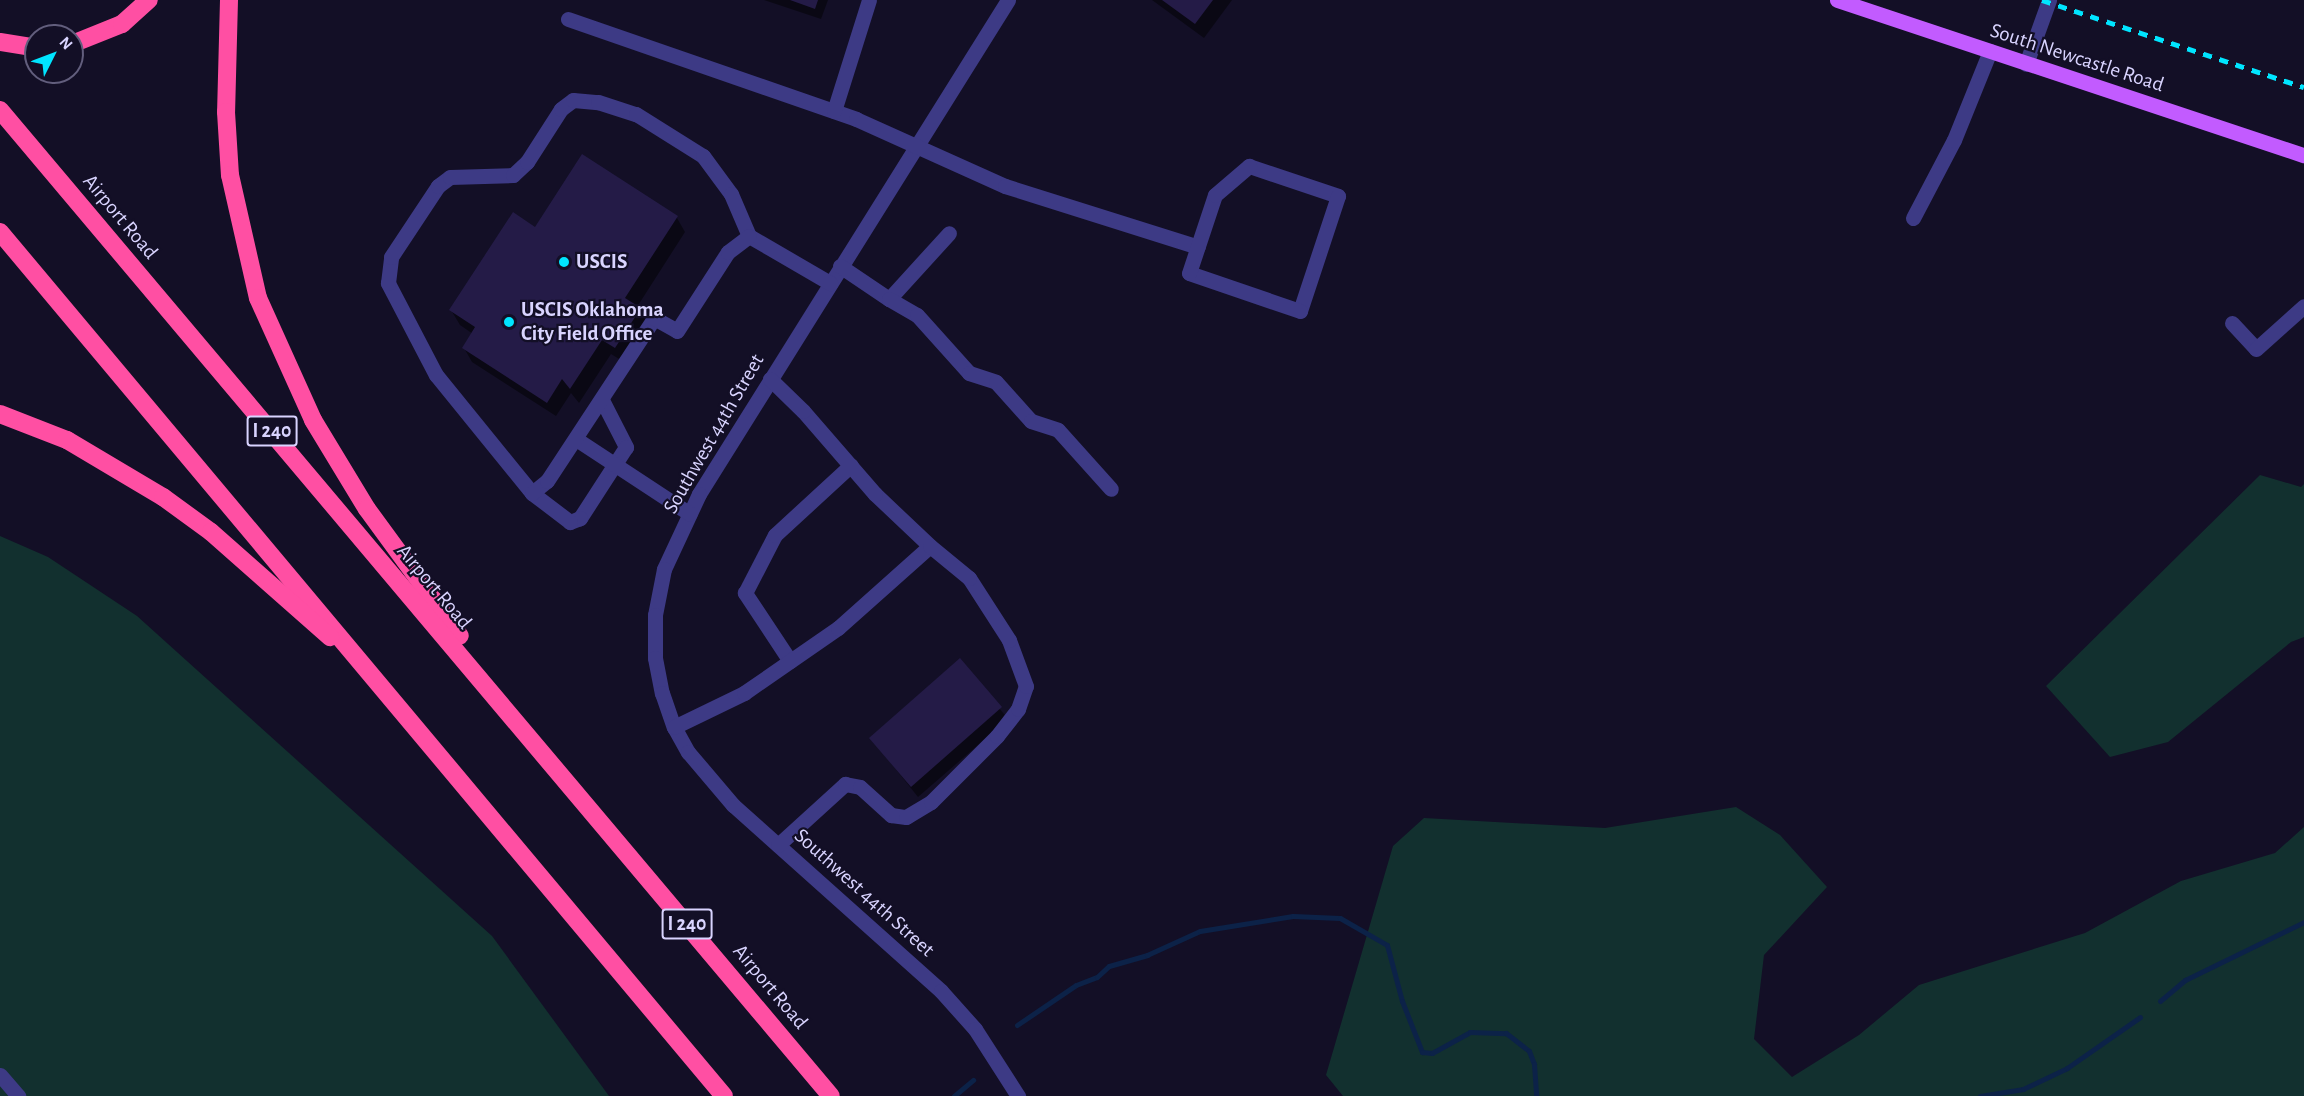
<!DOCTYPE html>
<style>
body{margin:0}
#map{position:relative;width:2304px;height:1096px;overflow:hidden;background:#130f26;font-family:"Alegreya Sans",sans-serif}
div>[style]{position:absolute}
.green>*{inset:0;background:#12302f}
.shadow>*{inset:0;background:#0007}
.stream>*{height:5px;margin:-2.5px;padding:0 2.5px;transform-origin:2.5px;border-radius:2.5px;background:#0c2248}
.building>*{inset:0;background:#241b47}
.minor>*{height:15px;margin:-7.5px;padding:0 7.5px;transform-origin:7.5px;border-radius:7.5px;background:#3d3a85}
.major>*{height:15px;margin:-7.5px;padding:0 7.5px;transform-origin:7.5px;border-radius:7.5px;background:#c25bff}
.highway>*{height:18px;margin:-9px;padding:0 9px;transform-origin:9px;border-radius:9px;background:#ff4fa3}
.rail>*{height:4.5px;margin-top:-2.25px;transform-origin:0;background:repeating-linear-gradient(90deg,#00e5ff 0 9px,transparent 0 17px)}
.dots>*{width:16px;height:16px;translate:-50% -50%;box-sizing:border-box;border:3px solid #130f26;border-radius:50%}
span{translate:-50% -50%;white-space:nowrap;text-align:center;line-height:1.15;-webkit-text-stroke:4.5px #130f26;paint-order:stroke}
.shield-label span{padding:2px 4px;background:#130f26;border:2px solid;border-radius:4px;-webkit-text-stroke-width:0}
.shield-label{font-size:20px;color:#d9d4ff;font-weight:700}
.street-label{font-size:21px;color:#d9d4ff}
.poi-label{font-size:21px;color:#d9d4ff;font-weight:700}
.left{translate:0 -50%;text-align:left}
.north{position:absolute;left:24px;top:24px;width:60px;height:60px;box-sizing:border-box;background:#130f26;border:2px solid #625e7d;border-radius:50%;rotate:48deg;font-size:16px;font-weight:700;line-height:24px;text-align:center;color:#d9d4ff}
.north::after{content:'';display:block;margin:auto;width:21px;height:27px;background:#00e5ff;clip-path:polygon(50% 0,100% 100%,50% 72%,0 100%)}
</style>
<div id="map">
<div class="green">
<i style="clip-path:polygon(2260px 475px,2301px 487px,2304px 484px,2304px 637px,2291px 642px,2168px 742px,2110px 757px,2046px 686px)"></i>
<i style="clip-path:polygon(0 536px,48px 557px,137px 616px,492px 936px,609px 1096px,0 1096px)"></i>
<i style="clip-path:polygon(1736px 807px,1780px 835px,1827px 887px,1764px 955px,1754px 1039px,1792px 1077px,1859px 1035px,1919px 985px,2085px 933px,2181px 881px,2275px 853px,2304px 827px,2304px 1096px,1343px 1096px,1326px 1075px,1393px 846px,1424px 818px,1605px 828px)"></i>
</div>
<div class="shadow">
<i style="clip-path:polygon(764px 0,828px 0,821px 19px)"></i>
<i style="clip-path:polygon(1152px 0,1232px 0,1204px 38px)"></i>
<i style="clip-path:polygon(677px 218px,685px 232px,637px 307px,648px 324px,624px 362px,611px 354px,579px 403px,571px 393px,556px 416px,472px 362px,464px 348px,473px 334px,460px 325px,451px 310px,536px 229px)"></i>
<i style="clip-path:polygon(960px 660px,1008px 719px,918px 797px,871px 738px)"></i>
</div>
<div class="stream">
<i style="left:2160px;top:1001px;width:33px;rotate:-40deg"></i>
<i style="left:2185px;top:980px;width:132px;rotate:-26deg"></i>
<i style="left:1017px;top:1025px;width:71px;rotate:-34.1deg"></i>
<i style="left:1076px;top:985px;width:22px;rotate:-21deg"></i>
<i style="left:1097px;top:977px;width:16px;rotate:-43deg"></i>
<i style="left:1109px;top:966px;width:40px;rotate:-16deg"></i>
<i style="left:1147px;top:955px;width:58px;rotate:-24.4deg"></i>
<i style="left:1200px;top:931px;width:94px;rotate:-9.2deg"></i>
<i style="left:1293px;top:916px;width:47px;rotate:2.4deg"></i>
<i style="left:1340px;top:918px;width:54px;rotate:29.9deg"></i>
<i style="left:1387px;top:945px;width:58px;rotate:75deg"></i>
<i style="left:1402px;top:1001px;width:55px;rotate:68.6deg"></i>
<i style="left:1422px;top:1052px;width:10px;rotate:6deg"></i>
<i style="left:1432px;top:1053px;width:43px;rotate:-28.9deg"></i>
<i style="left:1470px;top:1032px;width:36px;rotate:2deg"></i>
<i style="left:1506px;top:1033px;width:29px;rotate:38deg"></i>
<i style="left:1529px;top:1051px;width:14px;rotate:69deg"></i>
<i style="left:1534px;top:1064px;width:32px;rotate:86deg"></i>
<i style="left:954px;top:1096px;width:25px;rotate:-40deg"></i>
<i style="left:1980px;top:1096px;width:44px;rotate:-9.2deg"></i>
<i style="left:2023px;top:1089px;width:49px;rotate:-25.5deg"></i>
<i style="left:2067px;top:1068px;width:89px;rotate:-34.9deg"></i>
</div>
<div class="building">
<i style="clip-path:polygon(790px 0,818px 0,815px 9px)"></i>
<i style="clip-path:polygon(1162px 0,1213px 0,1195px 24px)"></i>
<i style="clip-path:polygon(582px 154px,678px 216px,625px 298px,641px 308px,615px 348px,602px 340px,570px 389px,562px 379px,547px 403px,462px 348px,475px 327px,449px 310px,513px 212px,535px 227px)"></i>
<i style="clip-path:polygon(960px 658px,1002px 707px,911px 787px,869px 738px)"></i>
</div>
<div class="minor">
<i style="left:1008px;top:0;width:583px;rotate:122.03deg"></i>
<i style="left:699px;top:494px;width:83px;rotate:115deg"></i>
<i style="left:664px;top:569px;width:47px;rotate:101.1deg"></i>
<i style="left:655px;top:615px;width:43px;rotate:90deg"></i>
<i style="left:655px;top:658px;width:36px;rotate:79deg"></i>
<i style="left:662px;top:693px;width:36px;rotate:71deg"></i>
<i style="left:674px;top:727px;width:29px;rotate:61deg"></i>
<i style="left:688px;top:752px;width:70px;rotate:49.7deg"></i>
<i style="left:733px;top:805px;width:279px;rotate:41.8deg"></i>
<i style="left:941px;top:991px;width:51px;rotate:48.2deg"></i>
<i style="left:975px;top:1029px;width:80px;rotate:57.3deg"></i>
<i style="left:568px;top:19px;width:305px;rotate:19.1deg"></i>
<i style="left:856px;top:119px;width:163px;rotate:24.2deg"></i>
<i style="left:1005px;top:186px;width:202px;rotate:17.5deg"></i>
<i style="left:2026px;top:64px;width:68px;rotate:-70.2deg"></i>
<i style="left:834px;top:111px;width:116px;rotate:-72.5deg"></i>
<i style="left:1249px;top:166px;width:94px;rotate:18.6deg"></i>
<i style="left:1338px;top:196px;width:121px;rotate:108.3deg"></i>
<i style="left:1300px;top:311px;width:117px;rotate:-161.1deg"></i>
<i style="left:1189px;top:273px;width:82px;rotate:-71.6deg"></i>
<i style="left:1215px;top:195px;width:45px;rotate:-40.5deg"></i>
<i style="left:1913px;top:218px;width:88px;rotate:-62.3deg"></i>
<i style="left:1954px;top:140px;width:96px;rotate:-68deg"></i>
<i style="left:840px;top:266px;width:59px;rotate:34deg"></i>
<i style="left:889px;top:299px;width:89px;rotate:-47.7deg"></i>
<i style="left:889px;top:299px;width:32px;rotate:30deg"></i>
<i style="left:917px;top:315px;width:78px;rotate:48.1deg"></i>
<i style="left:969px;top:373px;width:28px;rotate:18deg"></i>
<i style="left:996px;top:382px;width:52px;rotate:48.1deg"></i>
<i style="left:1031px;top:421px;width:28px;rotate:18deg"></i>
<i style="left:1058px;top:430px;width:79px;rotate:48.1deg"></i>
<i style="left:2232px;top:323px;width:35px;rotate:47deg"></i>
<i style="left:2256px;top:349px;width:64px;rotate:-41.9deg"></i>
<i style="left:602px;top:400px;width:53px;rotate:62.9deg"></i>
<i style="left:626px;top:447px;width:85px;rotate:122.9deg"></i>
<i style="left:580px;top:518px;width:11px;rotate:158deg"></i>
<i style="left:570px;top:522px;width:48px;rotate:-142.7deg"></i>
<i style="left:532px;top:493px;width:152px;rotate:-129.1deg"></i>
<i style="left:436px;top:375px;width:104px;rotate:-117.6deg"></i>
<i style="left:388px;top:283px;width:26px;rotate:-83deg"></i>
<i style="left:391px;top:257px;width:85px;rotate:-56.5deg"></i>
<i style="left:438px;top:186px;width:15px;rotate:-37deg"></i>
<i style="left:450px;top:177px;width:63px;rotate:-1.8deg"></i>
<i style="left:513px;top:175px;width:19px;rotate:-43deg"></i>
<i style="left:527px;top:162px;width:63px;rotate:-57.3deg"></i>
<i style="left:561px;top:109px;width:15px;rotate:-37deg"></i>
<i style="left:573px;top:100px;width:25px;rotate:5deg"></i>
<i style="left:598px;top:102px;width:40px;rotate:18deg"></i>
<i style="left:636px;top:114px;width:79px;rotate:32.1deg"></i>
<i style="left:703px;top:156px;width:47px;rotate:53.6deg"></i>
<i style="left:731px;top:194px;width:46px;rotate:66.8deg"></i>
<i style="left:749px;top:236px;width:94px;rotate:30.1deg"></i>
<i style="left:576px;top:439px;width:136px;rotate:33.3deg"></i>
<i style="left:532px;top:493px;width:19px;rotate:-39deg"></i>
<i style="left:547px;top:481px;width:195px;rotate:-56.7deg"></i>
<i style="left:654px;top:318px;width:26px;rotate:29deg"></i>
<i style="left:677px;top:331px;width:94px;rotate:-57.2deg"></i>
<i style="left:728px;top:252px;width:26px;rotate:-37deg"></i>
<i style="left:790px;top:661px;width:82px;rotate:-123.5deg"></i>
<i style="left:745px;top:593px;width:65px;rotate:-62.7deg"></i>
<i style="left:775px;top:535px;width:103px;rotate:-42.6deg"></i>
<i style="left:674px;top:727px;width:78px;rotate:-25.9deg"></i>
<i style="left:744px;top:693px;width:114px;rotate:-34.7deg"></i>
<i style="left:838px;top:628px;width:123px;rotate:-41.7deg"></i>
<i style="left:930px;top:546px;width:76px;rotate:-136.6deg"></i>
<i style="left:875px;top:494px;width:110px;rotate:-130.9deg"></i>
<i style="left:803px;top:411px;width:46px;rotate:-135.9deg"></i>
<i style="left:778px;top:845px;width:91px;rotate:-42.3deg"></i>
<i style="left:845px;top:784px;width:15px;rotate:11deg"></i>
<i style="left:860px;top:787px;width:42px;rotate:42.1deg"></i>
<i style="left:891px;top:815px;width:15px;rotate:8deg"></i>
<i style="left:906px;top:817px;width:29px;rotate:-31deg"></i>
<i style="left:931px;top:802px;width:93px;rotate:-45deg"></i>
<i style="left:997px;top:736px;width:34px;rotate:-52deg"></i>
<i style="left:1018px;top:709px;width:24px;rotate:-71deg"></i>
<i style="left:1026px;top:686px;width:49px;rotate:-110.3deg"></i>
<i style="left:1009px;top:640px;width:74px;rotate:-122.8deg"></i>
<i style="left:969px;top:578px;width:50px;rotate:-140.6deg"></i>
<i style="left:0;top:1075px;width:28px;rotate:49deg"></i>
</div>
<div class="major">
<i style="left:1837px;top:0;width:492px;rotate:18.4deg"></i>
</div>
<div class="highway">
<i style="left:229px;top:0;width:112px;rotate:91.5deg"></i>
<i style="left:226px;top:112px;width:63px;rotate:86.4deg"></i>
<i style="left:230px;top:175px;width:126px;rotate:77.2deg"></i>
<i style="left:258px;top:298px;width:134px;rotate:65.7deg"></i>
<i style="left:313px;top:420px;width:104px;rotate:58.8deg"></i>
<i style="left:367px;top:509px;width:157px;rotate:53.8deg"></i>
<i style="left:0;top:42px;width:36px;rotate:9deg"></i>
<i style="left:72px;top:44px;width:54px;rotate:-21.8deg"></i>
<i style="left:122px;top:24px;width:36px;rotate:-42deg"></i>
<i style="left:0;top:110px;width:1289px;rotate:49.88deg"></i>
<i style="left:0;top:232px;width:1127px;rotate:50.04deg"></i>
<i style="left:0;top:414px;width:72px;rotate:21.2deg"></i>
<i style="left:67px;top:440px;width:112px;rotate:30.7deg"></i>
<i style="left:163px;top:497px;width:59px;rotate:36.1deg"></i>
<i style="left:211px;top:532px;width:159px;rotate:41.4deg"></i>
</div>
<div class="rail">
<i style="left:2042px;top:0;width:276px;rotate:18.4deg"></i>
</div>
<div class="dots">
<i style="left:564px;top:262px;background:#00e5ff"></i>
<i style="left:509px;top:322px;background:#00e5ff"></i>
</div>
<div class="shield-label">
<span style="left:272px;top:431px">I 240</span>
<span style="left:687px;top:924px">I 240</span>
</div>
<div class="street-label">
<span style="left:2077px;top:58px;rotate:18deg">South Newcastle Road</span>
<span style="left:120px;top:217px;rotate:50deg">Airport Road</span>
<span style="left:714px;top:434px;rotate:-60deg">Southwest 44th Street</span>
<span style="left:434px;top:587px;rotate:50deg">Airport Road</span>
<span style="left:864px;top:893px;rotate:42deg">Southwest 44th Street</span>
<span style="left:770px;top:987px;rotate:50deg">Airport Road</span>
</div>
<div class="poi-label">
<span class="left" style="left:576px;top:262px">USCIS</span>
<span class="left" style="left:521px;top:322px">USCIS Oklahoma<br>City Field Office</span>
</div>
<div class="north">N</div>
</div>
